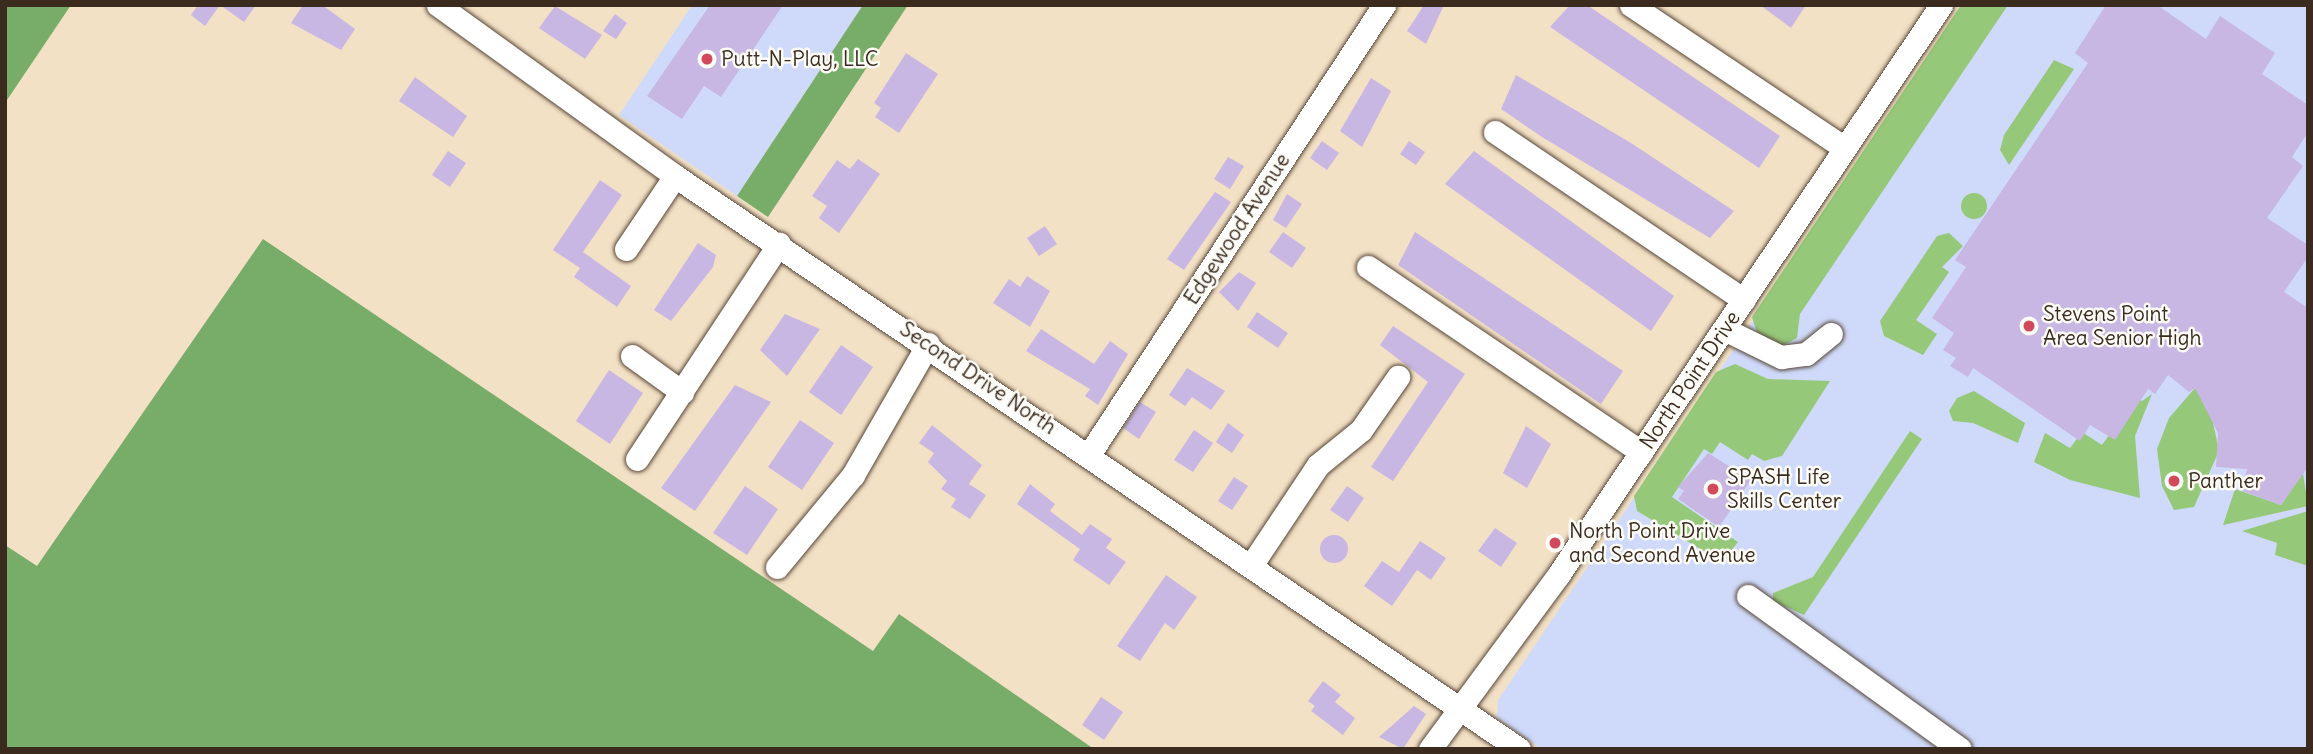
<!DOCTYPE html>
<style>
body{margin:0}
#map{position:relative;width:2313px;height:754px;overflow:hidden;background:#f3e1c5;font-family:Delius,sans-serif}
div>[style]{position:absolute}
.built>*{inset:0;background:#cfdafa}
.green>*{inset:0;background:#95c879}
.round{border-radius:50%}
.forest>*{inset:0;background:#78ac69}
.building>*{inset:0;background:#c8b7e2}
.roads{filter:drop-shadow(0 0 2px #574537) drop-shadow(0 0 2px #574537)}
.minor>*{height:23px;margin:-11.5px;padding:0 11.5px;transform-origin:11.5px;border-radius:11.5px;background:#fff}
.dots>*{width:19px;height:19px;translate:-50% -50%;box-sizing:border-box;border:4px solid #fdfcf7;border-radius:50%}
span{translate:-50% -50%;white-space:nowrap;text-align:center;line-height:1.15;-webkit-text-stroke:5px #fdfcf7;paint-order:stroke}
.poi-label{font-size:21px;color:#3b2a1e}
.left{translate:0 -50%;text-align:left}
.street-label{font-size:21px;color:#3b2a1e}
.frame{position:absolute;inset:0;border:7px solid #3b2a1e;pointer-events:none}
</style>
<div id="map">
<div class="built">
<i style="clip-path:polygon(692px 5px,863px 5px,737px 196px,619px 115px)"></i>
<i style="clip-path:polygon(1965px 5px,2308px 5px,2308px 749px,1541px 749px,1497px 718px,1498px 700px)"></i>
</div>
<div class="green">
<i style="clip-path:polygon(1961px 5px,2008px 5px,1800px 314px,1797px 338px,1783px 345px,1757px 333px,1752px 317px)"></i>
<i style="clip-path:polygon(2054px 60px,2074px 69px,2009px 165px,2000px 150px,2004px 135px)"></i>
<i class="round" style="left:1961px;top:193px;width:26px;height:26px"></i>
<i style="clip-path:polygon(1949px 233px,1963px 246px,1942px 267px,1949px 272px,1916px 320px,1937px 334px,1923px 355px,1884px 336px,1880px 321px,1937px 236px)"></i>
<i style="clip-path:polygon(1735px 364px,1768px 379px,1830px 381px,1782px 456px,1764px 461px,1752px 454px,1748px 460px,1720px 442px,1712px 454px,1704px 449px,1672px 497px,1738px 542px,1722px 562px,1637px 511px,1634px 496px,1716px 372px)"></i>
<i style="clip-path:polygon(2195px 388px,2211px 413px,2219px 451px,2194px 507px,2174px 510px,2162px 486px,2157px 449px,2169px 418px)"></i>
<i style="clip-path:polygon(1974px 391px,2025px 423px,2018px 443px,1973px 423px,1953px 421px,1949px 411px,1957px 398px)"></i>
<i style="clip-path:polygon(2152px 394px,2135px 436px,2140px 498px,2070px 480px,2034px 462px,2045px 433px,2070px 448px,2082px 432px,2102px 445px,2135px 398px,2142px 401px)"></i>
<i style="clip-path:polygon(1910px 431px,1922px 439px,1804px 615px,1773px 601px,1773px 593px,1813px 577px)"></i>
<i style="clip-path:polygon(2303px 473px,2308px 506px,2223px 525px,2235px 489px,2281px 505px)"></i>
<i style="clip-path:polygon(2308px 511px,2308px 566px,2275px 555px,2277px 543px,2242px 531px)"></i>
</div>
<div class="forest">
<i style="clip-path:polygon(5px 5px,71px 5px,5px 103px)"></i>
<i style="clip-path:polygon(863px 5px,908px 5px,768px 217px,737px 196px)"></i>
<i style="clip-path:polygon(263px 239px,873px 651px,899px 614px,1094px 749px,5px 749px,5px 545px,37px 566px)"></i>
</div>
<div class="building">
<i style="clip-path:polygon(198px 5px,220px 5px,205px 26px,191px 15px)"></i>
<i style="clip-path:polygon(220px 5px,256px 5px,244px 22px)"></i>
<i style="clip-path:polygon(303px 5px,325px 7px,355px 29px,341px 50px,291px 23px)"></i>
<i style="clip-path:polygon(710px 5px,783px 5px,721px 97px,704px 86px,682px 119px,647px 96px)"></i>
<i style="clip-path:polygon(1424px 5px,1444px 5px,1426px 44px,1407px 31px)"></i>
<i style="clip-path:polygon(1570px 5px,1587px 5px,1780px 136px,1759px 168px,1550px 27px)"></i>
<i style="clip-path:polygon(1760px 5px,1806px 5px,1791px 28px)"></i>
<i style="clip-path:polygon(2106px 5px,2157px 5px,2206px 39px,2220px 16px,2275px 53px,2262px 74px,2308px 105px,2308px 132px,2292px 157px,2303px 166px,2267px 218px,2308px 245px,2308px 257px,2284px 292px,2308px 308px,2308px 467px,2281px 505px,2242px 491px,2247px 469px,2216px 467px,2218px 433px,2195px 388px,2189px 392px,2168px 375px,2155px 394px,2148px 389px,2115px 440px,2090px 425px,2080px 441px,1973px 368px,1968px 377px,1950px 366px,1956px 358px,1943px 350px,1954px 333px,1932px 318px,1966px 267px,1955px 260px,2088px 63px,2075px 53px)"></i>
<i style="clip-path:polygon(555px 6px,602px 35px,585px 59px,539px 28px)"></i>
<i style="clip-path:polygon(615px 14px,627px 23px,616px 39px,603px 31px)"></i>
<i style="clip-path:polygon(906px 53px,938px 74px,899px 133px,875px 117px,881px 108px,874px 103px)"></i>
<i style="clip-path:polygon(1516px 75px,1631px 143px,1734px 211px,1710px 238px,1542px 137px,1501px 109px)"></i>
<i style="clip-path:polygon(415px 77px,467px 116px,453px 137px,399px 101px)"></i>
<i style="clip-path:polygon(1371px 78px,1391px 91px,1362px 147px,1340px 131px)"></i>
<i style="clip-path:polygon(1322px 141px,1339px 153px,1327px 170px,1310px 158px)"></i>
<i style="clip-path:polygon(1409px 141px,1425px 152px,1416px 165px,1400px 154px)"></i>
<i style="clip-path:polygon(448px 151px,466px 163px,450px 187px,432px 175px)"></i>
<i style="clip-path:polygon(1474px 151px,1674px 296px,1651px 331px,1445px 184px)"></i>
<i style="clip-path:polygon(1228px 157px,1244px 166px,1230px 189px,1214px 179px)"></i>
<i style="clip-path:polygon(858px 159px,880px 174px,839px 233px,819px 218px,827px 206px,812px 196px,837px 160px,850px 169px)"></i>
<i style="clip-path:polygon(600px 180px,622px 195px,583px 252px,631px 286px,617px 307px,574px 277px,580px 268px,553px 250px)"></i>
<i style="clip-path:polygon(1215px 192px,1231px 202px,1184px 270px,1167px 259px)"></i>
<i style="clip-path:polygon(1287px 194px,1302px 204px,1286px 228px,1273px 220px)"></i>
<i style="clip-path:polygon(1045px 226px,1057px 244px,1039px 256px,1027px 238px)"></i>
<i style="clip-path:polygon(1283px 232px,1306px 248px,1292px 268px,1269px 252px)"></i>
<i style="clip-path:polygon(1415px 232px,1623px 371px,1601px 404px,1398px 265px)"></i>
<i style="clip-path:polygon(698px 243px,716px 255px,713px 267px,671px 321px,654px 310px)"></i>
<i style="clip-path:polygon(1239px 272px,1256px 283px,1238px 311px,1219px 292px)"></i>
<i style="clip-path:polygon(1027px 276px,1050px 291px,1030px 327px,993px 303px,1009px 279px,1020px 287px)"></i>
<i style="clip-path:polygon(1257px 312px,1288px 333px,1278px 348px,1247px 327px)"></i>
<i style="clip-path:polygon(785px 314px,820px 329px,787px 376px,760px 350px)"></i>
<i style="clip-path:polygon(1393px 326px,1465px 374px,1393px 481px,1371px 467px,1428px 382px,1380px 345px)"></i>
<i style="clip-path:polygon(1041px 329px,1094px 364px,1110px 341px,1128px 354px,1098px 405px,1085px 396px,1090px 389px,1026px 351px)"></i>
<i style="clip-path:polygon(841px 345px,873px 367px,841px 415px,809px 392px)"></i>
<i style="clip-path:polygon(1187px 368px,1225px 391px,1211px 410px,1192px 397px,1185px 406px,1169px 395px)"></i>
<i style="clip-path:polygon(609px 370px,643px 393px,610px 444px,576px 421px)"></i>
<i style="clip-path:polygon(735px 385px,771px 402px,695px 511px,661px 488px)"></i>
<i style="clip-path:polygon(1140px 402px,1156px 412px,1139px 439px,1123px 428px)"></i>
<i style="clip-path:polygon(800px 420px,834px 443px,802px 490px,768px 467px)"></i>
<i style="clip-path:polygon(1228px 423px,1244px 435px,1232px 453px,1216px 442px)"></i>
<i style="clip-path:polygon(932px 425px,982px 465px,969px 484px,986px 495px,970px 519px,951px 507px,956px 499px,941px 489px,947px 481px,928px 462px,934px 453px,919px 443px)"></i>
<i style="clip-path:polygon(1526px 426px,1551px 444px,1527px 488px,1503px 473px)"></i>
<i style="clip-path:polygon(1194px 430px,1213px 443px,1193px 472px,1174px 460px)"></i>
<i style="clip-path:polygon(1708px 453px,1751px 480px,1719px 527px,1678px 499px,1684px 491px,1678px 487px)"></i>
<i style="clip-path:polygon(1234px 477px,1248px 486px,1232px 510px,1218px 501px)"></i>
<i style="clip-path:polygon(1030px 484px,1055px 504px,1050px 511px,1082px 535px,1090px 524px,1112px 539px,1106px 548px,1126px 562px,1109px 585px,1073px 560px,1080px 549px,1017px 504px)"></i>
<i style="clip-path:polygon(745px 486px,778px 509px,747px 555px,713px 533px)"></i>
<i style="clip-path:polygon(1347px 486px,1364px 498px,1348px 522px,1330px 510px)"></i>
<i style="clip-path:polygon(1495px 528px,1517px 543px,1501px 567px,1478px 551px)"></i>
<i class="round" style="left:1320px;top:535px;width:28px;height:28px"></i>
<i style="clip-path:polygon(1420px 541px,1446px 558px,1431px 580px,1417px 570px,1392px 606px,1364px 586px,1382px 561px,1399px 572px)"></i>
<i style="clip-path:polygon(1166px 575px,1197px 597px,1174px 630px,1165px 623px,1140px 661px,1117px 646px)"></i>
<i style="clip-path:polygon(1323px 681px,1341px 695px,1335px 702px,1355px 718px,1343px 735px,1311px 711px,1315px 706px,1308px 701px)"></i>
<i style="clip-path:polygon(1101px 697px,1123px 712px,1104px 740px,1082px 725px)"></i>
<i style="clip-path:polygon(1414px 706px,1426px 714px,1403px 749px,1379px 737px)"></i>
</div>
<div class="roads">
<div class="minor">
<i style="left:438px;top:5px;width:292px;rotate:35.8deg"></i>
<i style="left:675px;top:176px;width:1020px;rotate:34.17deg"></i>
<i style="left:1631px;top:5px;width:257px;rotate:33.8deg"></i>
<i style="left:1495px;top:132px;width:300px;rotate:34deg"></i>
<i style="left:626px;top:249px;width:88px;rotate:-56.1deg"></i>
<i style="left:1368px;top:267px;width:330px;rotate:34.1deg"></i>
<i style="left:1724px;top:329px;width:64px;rotate:26.2deg"></i>
<i style="left:1781px;top:357px;width:25px;rotate:-7deg"></i>
<i style="left:1806px;top:354px;width:32px;rotate:-39deg"></i>
<i style="left:632px;top:356px;width:62px;rotate:35.8deg"></i>
<i style="left:1090px;top:453px;width:536px;rotate:-56.73deg"></i>
<i style="left:637px;top:459px;width:258px;rotate:-56.6deg"></i>
<i style="left:1252px;top:564px;width:119px;rotate:-56.3deg"></i>
<i style="left:1318px;top:465px;width:55px;rotate:-39.1deg"></i>
<i style="left:1361px;top:430px;width:65px;rotate:-55.1deg"></i>
<i style="left:777px;top:567px;width:119px;rotate:-50.4deg"></i>
<i style="left:853px;top:475px;width:151px;rotate:-60.2deg"></i>
<i style="left:1748px;top:596px;width:261px;rotate:35.8deg"></i>
<i style="left:1430px;top:749px;width:217px;rotate:-53.6deg"></i>
<i style="left:1559px;top:574px;width:685px;rotate:-56.12deg"></i>
</div>
</div>
<div class="dots">
<i style="left:707px;top:59px;background:#d1495b"></i>
<i style="left:2029px;top:326px;background:#d1495b"></i>
<i style="left:2174px;top:481px;background:#d1495b"></i>
<i style="left:1713px;top:489px;background:#d1495b"></i>
<i style="left:1555px;top:543px;background:#d1495b"></i>
</div>
<div class="poi-label">
<span class="left" style="left:721px;top:59px">Putt-N-Play, LLC</span>
<span class="left" style="left:2043px;top:326px">Stevens Point<br>Area Senior High</span>
<span class="left" style="left:1727px;top:489px">SPASH Life<br>Skills Center</span>
<span class="left" style="left:2188px;top:481px">Panther</span>
<span class="left" style="left:1569px;top:543px">North Point Drive<br>and Second Avenue</span>
</div>
<div class="street-label">
<span style="left:1237px;top:229px;rotate:-57deg">Edgewood Avenue</span>
<span style="left:978px;top:378px;rotate:34deg">Second Drive North</span>
<span style="left:1690px;top:380px;rotate:-56deg">North Point Drive</span>
</div>
<div class="frame"></div>
</div>
